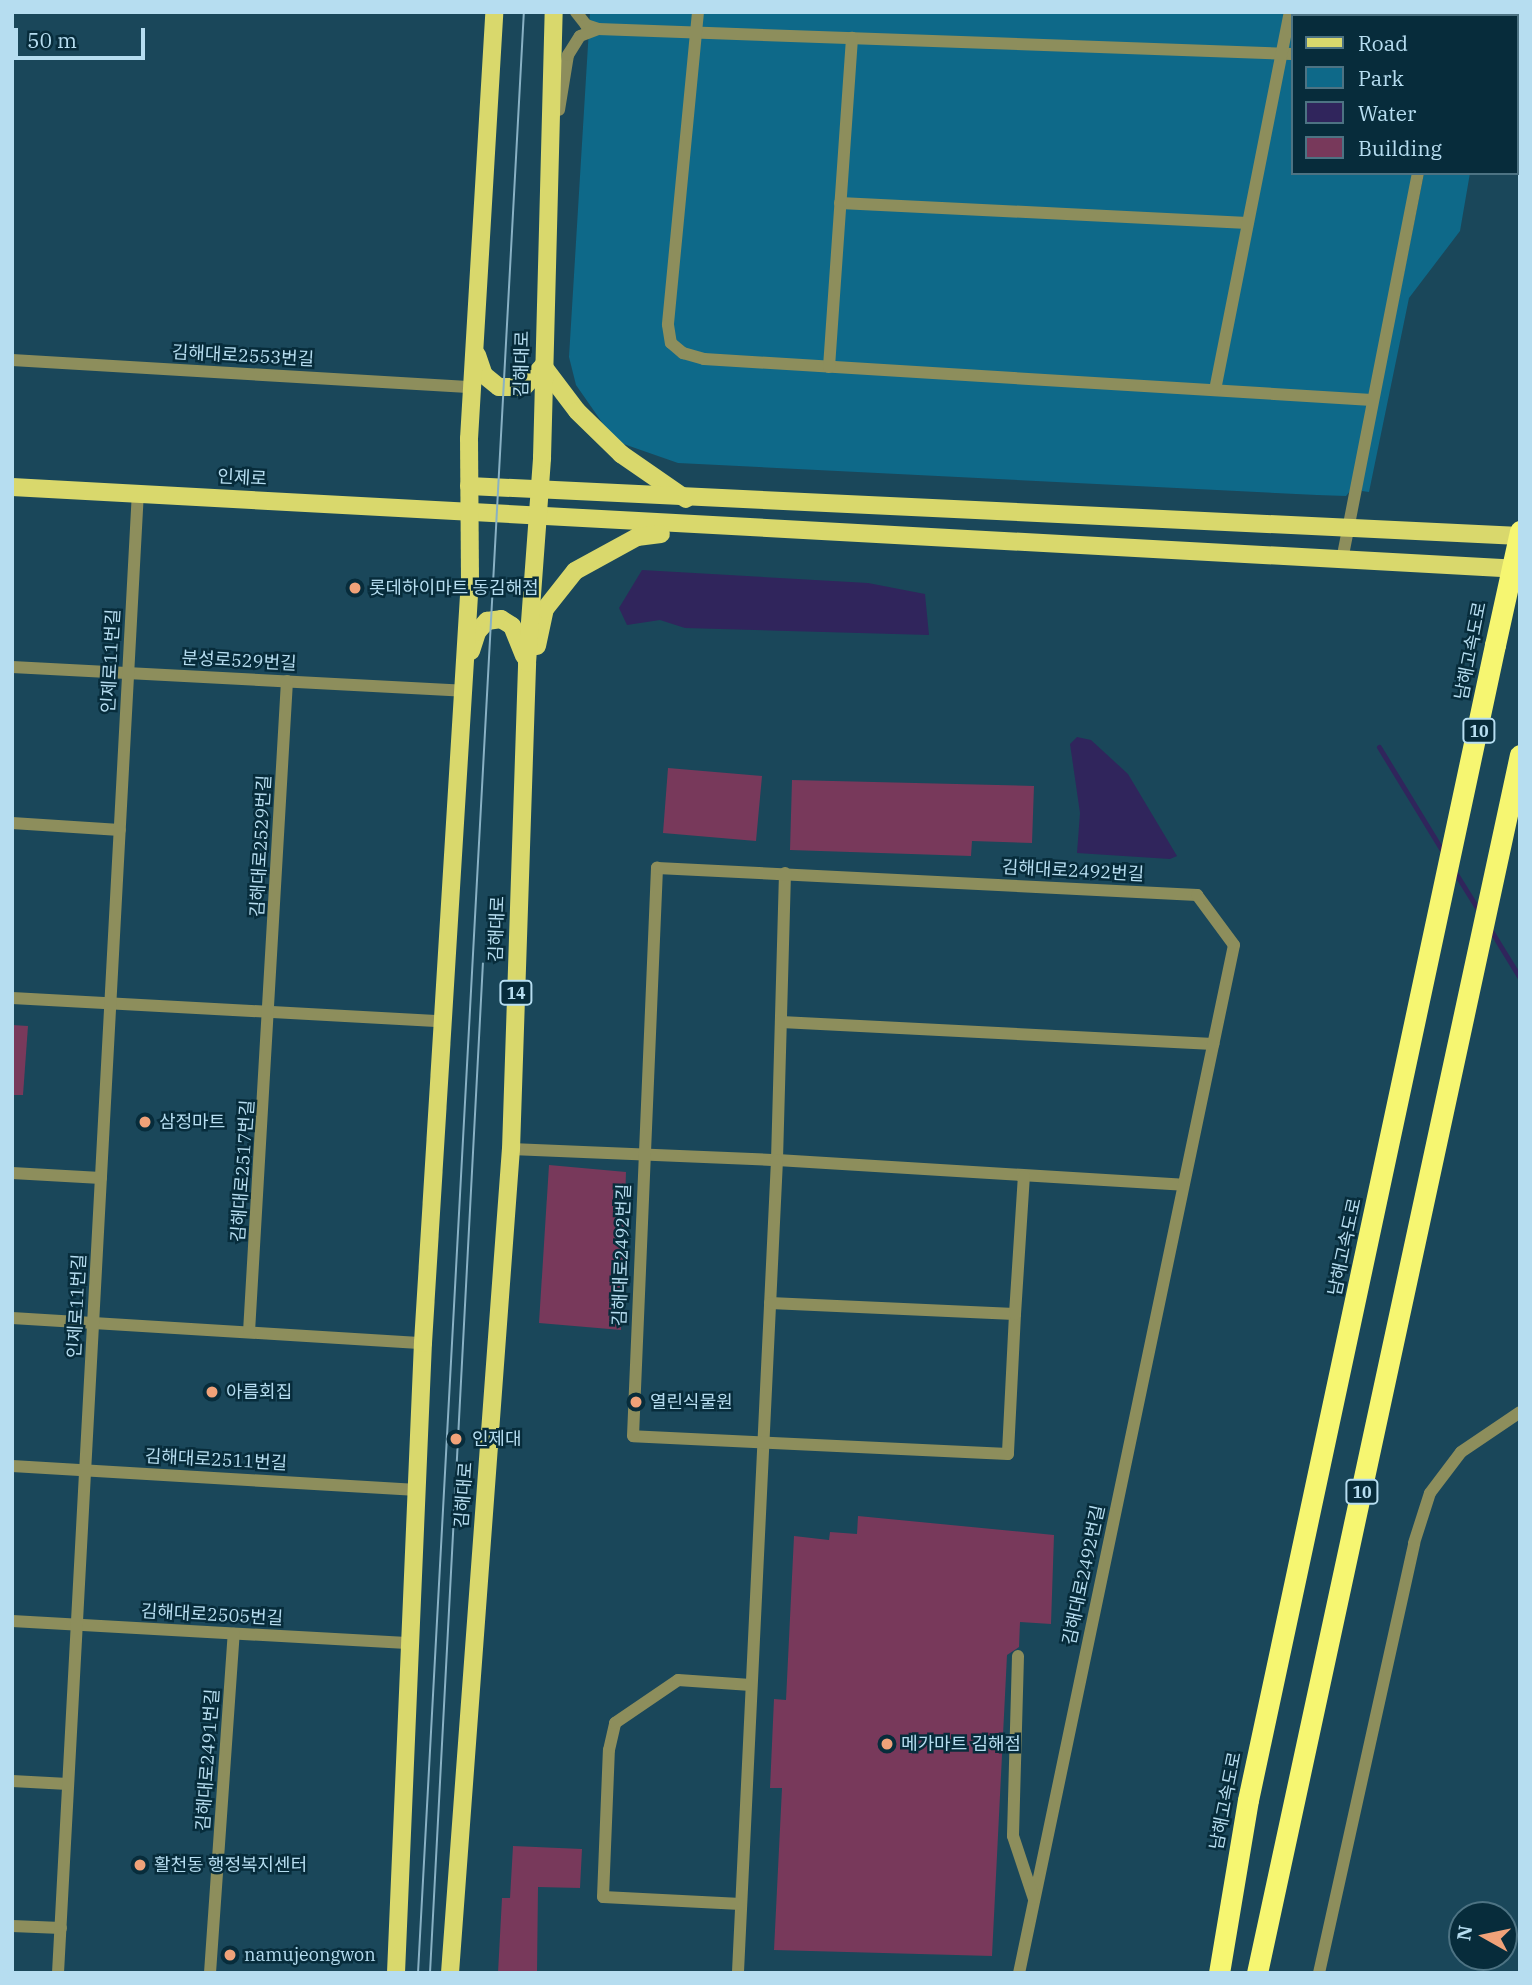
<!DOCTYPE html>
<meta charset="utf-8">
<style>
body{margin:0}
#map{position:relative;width:1532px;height:1985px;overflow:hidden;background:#1a475a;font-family:"IBM Plex Serif","Noto Sans KR",serif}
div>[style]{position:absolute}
.green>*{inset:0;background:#0e6989}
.water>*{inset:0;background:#30255c}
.stream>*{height:5px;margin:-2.5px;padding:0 2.5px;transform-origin:2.5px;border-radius:2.5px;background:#30255c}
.building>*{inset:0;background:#78395b}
.minor>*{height:12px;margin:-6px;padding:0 6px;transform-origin:6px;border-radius:6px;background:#8d8e5c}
.major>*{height:18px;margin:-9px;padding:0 9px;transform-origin:9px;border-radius:9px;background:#d9d86c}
.highway>*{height:21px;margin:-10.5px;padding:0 10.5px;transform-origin:10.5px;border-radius:10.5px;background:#f6f671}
.tram>*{height:2px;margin:-1px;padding:0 1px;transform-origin:1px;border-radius:1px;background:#89b1c4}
.highway-bridge>*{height:21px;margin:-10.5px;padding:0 10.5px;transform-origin:10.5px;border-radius:10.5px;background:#f6f671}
.dots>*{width:19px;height:19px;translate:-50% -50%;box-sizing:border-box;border:4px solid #072c3b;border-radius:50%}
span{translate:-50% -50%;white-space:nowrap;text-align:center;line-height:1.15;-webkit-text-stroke:5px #072c3b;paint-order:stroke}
.shield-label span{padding:2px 5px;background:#072c3b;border:2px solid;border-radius:5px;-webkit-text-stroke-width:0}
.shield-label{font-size:16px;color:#b6ddf0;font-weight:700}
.street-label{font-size:18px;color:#b6ddf0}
.poi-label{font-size:18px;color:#b6ddf0}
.left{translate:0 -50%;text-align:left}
.frame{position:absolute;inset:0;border:14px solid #b6ddf0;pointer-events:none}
.legend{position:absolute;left:1291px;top:14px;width:228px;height:161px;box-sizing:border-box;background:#072c3b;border:2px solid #4d7383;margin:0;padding:9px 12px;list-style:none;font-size:21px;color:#b6ddf0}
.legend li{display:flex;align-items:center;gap:14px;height:35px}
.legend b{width:35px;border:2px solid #4d7383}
.north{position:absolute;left:1448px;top:1901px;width:70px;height:70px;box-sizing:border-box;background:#072c3b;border:2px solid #4d7383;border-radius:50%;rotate:279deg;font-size:19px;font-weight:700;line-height:28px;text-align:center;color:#b6ddf0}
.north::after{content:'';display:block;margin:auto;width:24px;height:32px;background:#f0a279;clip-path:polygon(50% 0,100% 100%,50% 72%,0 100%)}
.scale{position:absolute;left:14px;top:28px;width:131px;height:32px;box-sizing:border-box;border:4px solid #b6ddf0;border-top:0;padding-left:9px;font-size:21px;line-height:24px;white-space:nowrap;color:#b6ddf0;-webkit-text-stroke:5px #072c3b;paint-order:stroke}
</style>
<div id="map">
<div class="green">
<i style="clip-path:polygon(590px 12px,1447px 12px,1292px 16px,1292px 173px,1414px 173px,1351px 490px,1346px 496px,1317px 495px,678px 463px,615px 441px,576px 385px,569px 357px)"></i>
<i style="clip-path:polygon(1424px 173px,1470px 173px,1460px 231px,1409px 298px,1369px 492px,1362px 491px,1362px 482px)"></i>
</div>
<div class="water">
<i style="clip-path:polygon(642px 570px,868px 583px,925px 594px,929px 635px,685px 628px,660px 620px,627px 625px,619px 608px)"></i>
<i style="clip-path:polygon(1077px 737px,1091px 740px,1128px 774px,1177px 856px,1170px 859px,1077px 853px,1080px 813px,1070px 744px)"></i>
</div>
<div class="stream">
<i style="left:1379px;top:747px;width:123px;rotate:58.6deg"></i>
<i style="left:1453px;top:869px;width:49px;rotate:58.2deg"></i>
<i style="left:1490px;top:929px;width:57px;rotate:58.5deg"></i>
</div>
<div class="building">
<i style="clip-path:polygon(668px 768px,762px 776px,756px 841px,663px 833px)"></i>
<i style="clip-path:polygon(792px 780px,1034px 786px,1032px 843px,972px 841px,971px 856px,790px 850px)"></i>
<i style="clip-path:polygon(12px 1025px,28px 1026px,23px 1095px,12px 1095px)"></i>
<i style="clip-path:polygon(549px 1165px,626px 1172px,621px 1330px,539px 1323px)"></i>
<i style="clip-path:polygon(858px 1516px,1054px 1535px,1051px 1624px,1020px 1622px,1019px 1647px,1007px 1655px,992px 1956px,774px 1950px,782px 1788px,770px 1788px,774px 1699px,786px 1700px,794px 1536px,829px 1540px,830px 1532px,857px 1534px)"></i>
<i style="clip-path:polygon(513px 1846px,582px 1849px,580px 1888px,538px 1887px,537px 1973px,498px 1973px,502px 1898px,510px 1898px)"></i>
</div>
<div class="minor">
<i style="left:576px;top:12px;width:16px;rotate:52deg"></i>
<i style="left:586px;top:25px;width:13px;rotate:18deg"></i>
<i style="left:598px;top:29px;width:694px;rotate:2.06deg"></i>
<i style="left:698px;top:12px;width:314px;rotate:95.5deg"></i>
<i style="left:668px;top:325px;width:18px;rotate:81deg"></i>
<i style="left:671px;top:343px;width:16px;rotate:40deg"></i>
<i style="left:683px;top:353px;width:22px;rotate:16deg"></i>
<i style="left:704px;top:359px;width:669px;rotate:3.51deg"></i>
<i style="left:1450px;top:16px;width:4px;rotate:-76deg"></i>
<i style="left:559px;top:110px;width:56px;rotate:-80.7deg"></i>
<i style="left:568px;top:55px;width:22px;rotate:-58deg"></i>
<i style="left:580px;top:36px;width:19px;rotate:-21deg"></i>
<i style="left:840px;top:203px;width:408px;rotate:2.8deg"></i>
<i style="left:12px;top:360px;width:461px;rotate:3.4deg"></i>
<i style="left:829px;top:367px;width:330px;rotate:-86deg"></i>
<i style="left:1215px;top:390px;width:385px;rotate:-78.8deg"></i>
<i style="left:1342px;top:560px;width:394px;rotate:-78.9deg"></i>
<i style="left:12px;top:667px;width:452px;rotate:3deg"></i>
<i style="left:12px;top:823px;width:108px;rotate:3.7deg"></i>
<i style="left:785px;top:873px;width:287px;rotate:91.6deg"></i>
<i style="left:777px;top:1160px;width:407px;rotate:3.5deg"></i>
<i style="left:12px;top:998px;width:429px;rotate:3.1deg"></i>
<i style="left:781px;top:1022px;width:433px;rotate:2.9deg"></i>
<i style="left:511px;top:1149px;width:266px;rotate:2.4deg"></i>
<i style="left:777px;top:1160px;width:814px;rotate:92.75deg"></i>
<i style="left:12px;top:1173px;width:89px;rotate:3.2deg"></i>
<i style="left:770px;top:1303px;width:245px;rotate:2.6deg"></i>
<i style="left:1015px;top:1314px;width:140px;rotate:92.9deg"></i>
<i style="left:1008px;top:1454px;width:375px;rotate:-177.3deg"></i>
<i style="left:633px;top:1436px;width:569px;rotate:-87.58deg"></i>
<i style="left:657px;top:868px;width:541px;rotate:2.86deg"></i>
<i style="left:1197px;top:895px;width:62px;rotate:53.5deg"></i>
<i style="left:1234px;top:945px;width:1050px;rotate:101.81deg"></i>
<i style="left:1015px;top:1314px;width:138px;rotate:-86.3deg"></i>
<i style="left:12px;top:1318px;width:412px;rotate:3.5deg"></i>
<i style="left:249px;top:1332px;width:652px;rotate:-86.66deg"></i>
<i style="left:12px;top:1466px;width:406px;rotate:3.4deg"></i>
<i style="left:12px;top:1621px;width:400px;rotate:3.2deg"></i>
<i style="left:1018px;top:1656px;width:180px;rotate:91.6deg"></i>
<i style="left:1013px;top:1836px;width:66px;rotate:71.6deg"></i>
<i style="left:12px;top:1781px;width:56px;rotate:3.1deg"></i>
<i style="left:741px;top:1904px;width:138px;rotate:-177.1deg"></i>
<i style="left:603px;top:1897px;width:147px;rotate:-87.7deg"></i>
<i style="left:609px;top:1750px;width:28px;rotate:-77deg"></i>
<i style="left:615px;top:1723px;width:76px;rotate:-34.3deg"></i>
<i style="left:678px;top:1680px;width:73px;rotate:3.9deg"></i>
<i style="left:12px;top:1926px;width:49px;rotate:2.3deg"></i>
<i style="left:58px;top:1973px;width:1482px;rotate:-86.91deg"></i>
<i style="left:210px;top:1973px;width:340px;rotate:-86deg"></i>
<i style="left:1319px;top:1973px;width:440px;rotate:-77.5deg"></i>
<i style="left:1414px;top:1543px;width:52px;rotate:-72.3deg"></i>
<i style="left:1430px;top:1493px;width:51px;rotate:-52.9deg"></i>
<i style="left:1461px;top:1452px;width:71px;rotate:-34.1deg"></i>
</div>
<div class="major">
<i style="left:477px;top:355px;width:21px;rotate:71deg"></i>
<i style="left:484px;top:375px;width:19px;rotate:39deg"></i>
<i style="left:499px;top:387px;width:25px"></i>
<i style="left:524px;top:387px;width:28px;rotate:-48deg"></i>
<i style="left:543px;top:366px;width:56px;rotate:52.9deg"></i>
<i style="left:577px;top:411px;width:62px;rotate:44.3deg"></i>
<i style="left:621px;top:454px;width:79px;rotate:34.7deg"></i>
<i style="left:469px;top:486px;width:1052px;rotate:2.72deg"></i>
<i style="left:12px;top:487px;width:1510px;rotate:3.11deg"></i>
<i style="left:537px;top:646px;width:38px;rotate:-78deg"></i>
<i style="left:545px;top:609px;width:48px;rotate:-51.7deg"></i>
<i style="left:575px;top:571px;width:71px;rotate:-28.7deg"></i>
<i style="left:637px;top:537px;width:24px;rotate:-7deg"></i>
<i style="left:471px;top:651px;width:20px;rotate:-72deg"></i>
<i style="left:477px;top:632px;width:15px;rotate:-48deg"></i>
<i style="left:487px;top:621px;width:14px;rotate:-8deg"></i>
<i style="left:501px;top:619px;width:13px;rotate:32deg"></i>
<i style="left:512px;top:626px;width:32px;rotate:68deg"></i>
<i style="left:396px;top:1973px;width:631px;rotate:-87.55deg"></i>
<i style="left:423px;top:1343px;width:764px;rotate:-86.48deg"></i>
<i style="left:470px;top:580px;width:141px;rotate:-90.4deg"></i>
<i style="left:469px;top:439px;width:428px;rotate:-86.6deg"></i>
<i style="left:450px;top:1973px;width:826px;rotate:-85.77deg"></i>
<i style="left:511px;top:1149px;width:486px;rotate:-88.1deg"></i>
<i style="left:527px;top:663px;width:206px;rotate:-85.8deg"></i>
<i style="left:542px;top:458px;width:446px;rotate:-88.5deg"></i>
</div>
<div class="highway">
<i style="left:1219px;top:1973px;width:175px;rotate:-80.5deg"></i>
<i style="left:1248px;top:1800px;width:1181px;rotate:-77.93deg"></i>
<i style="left:1257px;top:1973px;width:1246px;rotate:-77.82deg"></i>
</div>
<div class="tram">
<i style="left:418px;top:1973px;width:1964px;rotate:-86.91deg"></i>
<i style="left:430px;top:1973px;width:1011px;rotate:-87deg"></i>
</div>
<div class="highway-bridge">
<i style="left:1495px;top:645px;width:117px;rotate:-77.6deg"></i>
</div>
<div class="dots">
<i style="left:355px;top:588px;background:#f0a279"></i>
<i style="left:145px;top:1122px;background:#f0a279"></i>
<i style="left:212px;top:1392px;background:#f0a279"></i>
<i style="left:636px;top:1402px;background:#f0a279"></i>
<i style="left:456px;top:1439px;background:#f0a279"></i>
<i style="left:887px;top:1744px;background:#f0a279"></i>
<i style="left:140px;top:1865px;background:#f0a279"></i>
<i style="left:230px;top:1955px;background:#f0a279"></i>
</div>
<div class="shield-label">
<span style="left:1479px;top:731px">10</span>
<span style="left:516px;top:993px">14</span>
<span style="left:1362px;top:1492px">10</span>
</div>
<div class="street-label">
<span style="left:243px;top:356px;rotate:3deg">김해대로2553번길</span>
<span style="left:522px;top:364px;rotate:-89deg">김해대로</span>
<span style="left:242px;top:478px;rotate:3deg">인제로</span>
<span style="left:1471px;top:651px;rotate:-79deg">남해고속도로</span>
<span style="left:111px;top:661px;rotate:-87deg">인제로11번길</span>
<span style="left:239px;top:661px;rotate:3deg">분성로529번길</span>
<span style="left:261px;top:846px;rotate:-87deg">김해대로2529번길</span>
<span style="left:1073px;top:871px;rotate:3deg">김해대로2492번길</span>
<span style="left:497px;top:929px;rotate:-88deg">김해대로</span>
<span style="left:243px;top:1171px;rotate:-86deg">김해대로2517번길</span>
<span style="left:1345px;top:1247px;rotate:-78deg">남해고속도로</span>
<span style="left:622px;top:1255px;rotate:-88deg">김해대로2492번길</span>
<span style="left:77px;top:1306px;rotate:-87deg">인제로11번길</span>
<span style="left:216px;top:1460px;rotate:3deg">김해대로2511번길</span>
<span style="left:464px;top:1495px;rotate:-86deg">김해대로</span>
<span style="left:1084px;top:1575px;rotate:-78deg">김해대로2492번길</span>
<span style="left:212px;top:1615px;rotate:3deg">김해대로2505번길</span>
<span style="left:208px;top:1760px;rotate:-86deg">김해대로2491번길</span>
<span style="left:1226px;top:1801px;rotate:-79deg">남해고속도로</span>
</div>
<div class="poi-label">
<span class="left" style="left:369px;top:588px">롯데하이마트 동김해점</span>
<span class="left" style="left:159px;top:1122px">삼정마트</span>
<span class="left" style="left:226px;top:1392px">아름회집</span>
<span class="left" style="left:650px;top:1402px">열린식물원</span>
<span class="left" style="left:472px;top:1439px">인제대</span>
<span class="left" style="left:901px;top:1744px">메가마트 김해점</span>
<span class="left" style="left:154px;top:1865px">활천동 행정복지센터</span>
<span class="left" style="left:244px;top:1955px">namujeongwon</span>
</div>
<div class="frame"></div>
<ul class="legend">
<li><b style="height:9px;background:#d9d86c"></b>Road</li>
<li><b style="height:19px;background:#0e6989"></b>Park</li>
<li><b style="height:19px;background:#30255c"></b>Water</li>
<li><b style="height:19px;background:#78395b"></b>Building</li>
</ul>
<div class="north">N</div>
<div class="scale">50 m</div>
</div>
